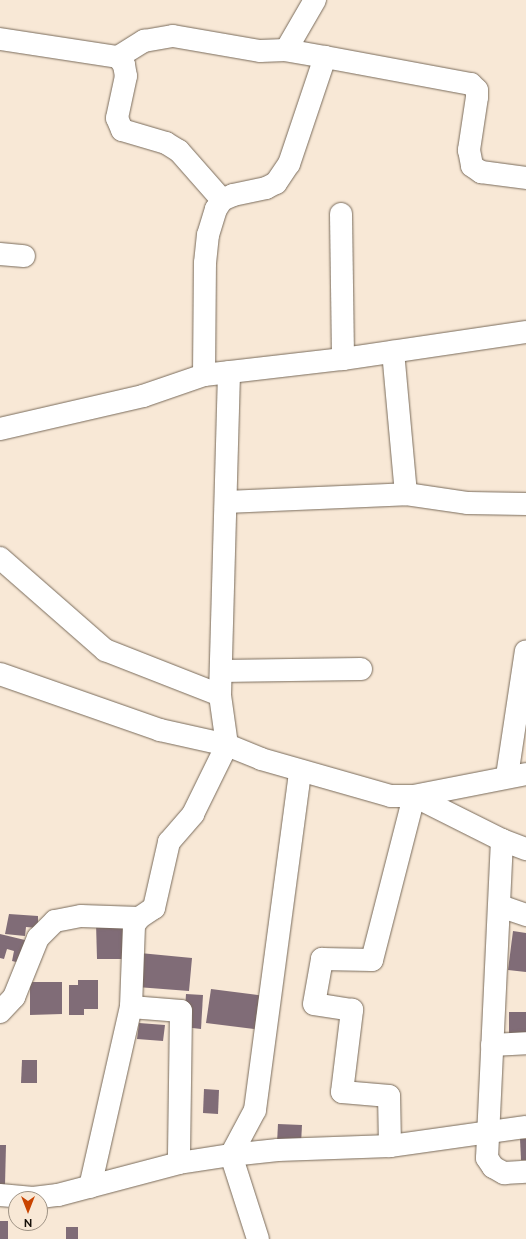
<!DOCTYPE html>
<style>
body{margin:0}
#map{position:relative;width:526px;height:1239px;overflow:hidden;background:#f8e8d6;font-family:Raleway,sans-serif}
div>[style]{position:absolute}
.building>*{inset:0;background:#806c77}
.roads{filter:drop-shadow(0 0 1px #796b5b) drop-shadow(0 0 1px #796b5b)}
.minor>*{height:22px;margin:-11px;padding:0 11px;transform-origin:11px;border-radius:11px;background:#fff}
span{translate:-50% -50%;white-space:nowrap;text-align:center;line-height:1.15;-webkit-text-stroke:3.5px #f8e8d6;paint-order:stroke}
.north{position:absolute;left:8px;top:1191px;width:40px;height:40px;box-sizing:border-box;background:#f8e8d6;border:1px solid #9e9284;border-radius:50%;rotate:180deg;font-size:11px;font-weight:700;line-height:16px;text-align:center;color:#16100a}
.north::after{content:'';display:block;margin:auto;width:14px;height:18px;background:#c94400;clip-path:polygon(50% 0,100% 100%,50% 72%,0 100%)}
</style>
<div id="map">
<div class="building">
<i style="clip-path:polygon(9px 914px,38px 916px,38px 928px,26px 927px,25px 936px,5px 934px)"></i>
<i style="clip-path:polygon(96px 923px,131px 923px,131px 959px,97px 959px)"></i>
<i style="clip-path:polygon(513px 931px,526px 933px,526px 972px,508px 970px)"></i>
<i style="clip-path:polygon(0 934px,29px 941px,24px 964px,12px 961px,14px 951px,7px 949px,4px 959px,0 958px)"></i>
<i style="clip-path:polygon(140px 953px,192px 958px,189px 991px,137px 987px)"></i>
<i style="clip-path:polygon(78px 980px,98px 980px,98px 1009px,84px 1009px,84px 1015px,69px 1015px,69px 985px,78px 985px)"></i>
<i style="clip-path:polygon(30px 982px,62px 982px,62px 1014px,30px 1015px)"></i>
<i style="clip-path:polygon(211px 989px,265px 996px,261px 1030px,206px 1023px)"></i>
<i style="clip-path:polygon(186px 994px,203px 995px,201px 1029px,184px 1027px)"></i>
<i style="clip-path:polygon(509px 1012px,526px 1012px,526px 1038px,509px 1038px)"></i>
<i style="clip-path:polygon(139px 1023px,165px 1025px,163px 1041px,137px 1039px)"></i>
<i style="clip-path:polygon(22px 1060px,37px 1060px,37px 1083px,21px 1083px)"></i>
<i style="clip-path:polygon(204px 1089px,219px 1090px,218px 1114px,203px 1113px)"></i>
<i style="clip-path:polygon(278px 1124px,302px 1125px,301px 1144px,277px 1143px)"></i>
<i style="clip-path:polygon(520px 1139px,526px 1139px,526px 1160px,521px 1160px)"></i>
<i style="clip-path:polygon(0 1145px,6px 1145px,5px 1185px,0 1185px)"></i>
<i style="clip-path:polygon(0 1221px,8px 1221px,8px 1239px,0 1239px)"></i>
<i style="clip-path:polygon(66px 1227px,78px 1227px,78px 1239px,66px 1239px)"></i>
</div>
<div class="roads">
<div class="minor">
<i style="left:0;top:39px;width:119px;rotate:8.7deg"></i>
<i style="left:118px;top:57px;width:10px;rotate:53deg"></i>
<i style="left:124px;top:65px;width:11px;rotate:80deg"></i>
<i style="left:126px;top:76px;width:43px;rotate:102.1deg"></i>
<i style="left:117px;top:118px;width:13px;rotate:67deg"></i>
<i style="left:122px;top:130px;width:46px;rotate:16.5deg"></i>
<i style="left:166px;top:143px;width:15px;rotate:32deg"></i>
<i style="left:179px;top:151px;width:65px;rotate:48.7deg"></i>
<i style="left:118px;top:57px;width:31px;rotate:-32deg"></i>
<i style="left:144px;top:41px;width:29px;rotate:-10deg"></i>
<i style="left:173px;top:36px;width:88px;rotate:9.8deg"></i>
<i style="left:260px;top:51px;width:26px;rotate:-2deg"></i>
<i style="left:325px;top:57px;width:148px;rotate:10.5deg"></i>
<i style="left:471px;top:84px;width:8px;rotate:45deg"></i>
<i style="left:477px;top:90px;width:7px;rotate:90deg"></i>
<i style="left:477px;top:97px;width:54px;rotate:98.6deg"></i>
<i style="left:469px;top:150px;width:16px;rotate:79deg"></i>
<i style="left:472px;top:166px;width:11px;rotate:34deg"></i>
<i style="left:481px;top:172px;width:45px;rotate:7.6deg"></i>
<i style="left:341px;top:214px;width:145px;rotate:89.2deg"></i>
<i style="left:0;top:254px;width:24px;rotate:5deg"></i>
<i style="left:204px;top:375px;width:112px;rotate:-89.5deg"></i>
<i style="left:205px;top:263px;width:28px;rotate:-84deg"></i>
<i style="left:208px;top:235px;width:27px;rotate:-73deg"></i>
<i style="left:216px;top:209px;width:11px;rotate:-56deg"></i>
<i style="left:222px;top:200px;width:12px;rotate:-24deg"></i>
<i style="left:233px;top:195px;width:34px;rotate:-12deg"></i>
<i style="left:266px;top:188px;width:11px;rotate:-27deg"></i>
<i style="left:276px;top:183px;width:23px;rotate:-56deg"></i>
<i style="left:289px;top:164px;width:113px;rotate:-71.4deg"></i>
<i style="left:325px;top:57px;width:40px;rotate:-170deg"></i>
<i style="left:286px;top:50px;width:58px;rotate:-59.9deg"></i>
<i style="left:0;top:429px;width:147px;rotate:-13deg"></i>
<i style="left:143px;top:396px;width:65px;rotate:-19deg"></i>
<i style="left:204px;top:375px;width:140px;rotate:-6.6deg"></i>
<i style="left:343px;top:359px;width:185px;rotate:-8.4deg"></i>
<i style="left:406px;top:494px;width:63px;rotate:8.3deg"></i>
<i style="left:468px;top:503px;width:58px;rotate:1deg"></i>
<i style="left:226px;top:502px;width:180px;rotate:-2.5deg"></i>
<i style="left:406px;top:494px;width:143px;rotate:-95.2deg"></i>
<i style="left:0;top:558px;width:140px;rotate:41.2deg"></i>
<i style="left:105px;top:650px;width:123px;rotate:21.4deg"></i>
<i style="left:221px;top:671px;width:140px;rotate:-0.8deg"></i>
<i style="left:0;top:674px;width:170px;rotate:19.3deg"></i>
<i style="left:160px;top:730px;width:69px;rotate:12.6deg"></i>
<i style="left:227px;top:745px;width:37px;rotate:22deg"></i>
<i style="left:261px;top:759px;width:135px;rotate:15.9deg"></i>
<i style="left:391px;top:796px;width:23px"></i>
<i style="left:414px;top:796px;width:114px;rotate:-11.1deg"></i>
<i style="left:507px;top:776px;width:126px;rotate:-81.4deg"></i>
<i style="left:502px;top:840px;width:26px;rotate:21deg"></i>
<i style="left:500px;top:906px;width:28px;rotate:19deg"></i>
<i style="left:131px;top:1007px;width:50px;rotate:4.6deg"></i>
<i style="left:181px;top:1011px;width:152px;rotate:90.8deg"></i>
<i style="left:0;top:1012px;width:21px;rotate:-47deg"></i>
<i style="left:14px;top:997px;width:64px;rotate:-67.9deg"></i>
<i style="left:38px;top:938px;width:24px;rotate:-45deg"></i>
<i style="left:55px;top:921px;width:26px;rotate:-11deg"></i>
<i style="left:81px;top:916px;width:58px;rotate:2deg"></i>
<i style="left:492px;top:1045px;width:34px;rotate:-3deg"></i>
<i style="left:390px;top:1146px;width:50px;rotate:-91.1deg"></i>
<i style="left:389px;top:1096px;width:47px;rotate:-175.1deg"></i>
<i style="left:342px;top:1092px;width:83px;rotate:-83deg"></i>
<i style="left:352px;top:1010px;width:38px;rotate:-171deg"></i>
<i style="left:314px;top:1004px;width:46px;rotate:-79.9deg"></i>
<i style="left:322px;top:959px;width:50px;rotate:1.1deg"></i>
<i style="left:372px;top:960px;width:169px;rotate:-75.6deg"></i>
<i style="left:414px;top:796px;width:98px;rotate:26.6deg"></i>
<i style="left:502px;top:840px;width:318px;rotate:92.7deg"></i>
<i style="left:487px;top:1158px;width:11px;rotate:56deg"></i>
<i style="left:493px;top:1167px;width:13px;rotate:29deg"></i>
<i style="left:504px;top:1173px;width:22px;rotate:-3deg"></i>
<i style="left:90px;top:1187px;width:185px;rotate:-77.2deg"></i>
<i style="left:131px;top:1007px;width:82px;rotate:-87.9deg"></i>
<i style="left:134px;top:925px;width:9px;rotate:-54deg"></i>
<i style="left:139px;top:918px;width:18px;rotate:-34deg"></i>
<i style="left:154px;top:908px;width:68px;rotate:-77.2deg"></i>
<i style="left:169px;top:842px;width:37px;rotate:-49deg"></i>
<i style="left:193px;top:814px;width:77px;rotate:-63.8deg"></i>
<i style="left:227px;top:745px;width:50px;rotate:-98deg"></i>
<i style="left:220px;top:695px;width:323px;rotate:-88.4deg"></i>
<i style="left:0;top:1195px;width:33px;rotate:5deg"></i>
<i style="left:33px;top:1198px;width:25px;rotate:-7deg"></i>
<i style="left:58px;top:1195px;width:125px;rotate:-14.8deg"></i>
<i style="left:179px;top:1163px;width:53px;rotate:-8.7deg"></i>
<i style="left:231px;top:1155px;width:47px;rotate:-6.1deg"></i>
<i style="left:278px;top:1150px;width:112px;rotate:-2deg"></i>
<i style="left:390px;top:1146px;width:137px;rotate:-8deg"></i>
<i style="left:258px;top:1239px;width:88px;rotate:-107.8deg"></i>
<i style="left:231px;top:1155px;width:51px;rotate:-61.9deg"></i>
<i style="left:255px;top:1110px;width:342px;rotate:-82.4deg"></i>
</div>
</div>
<div class="north">N</div>
</div>
